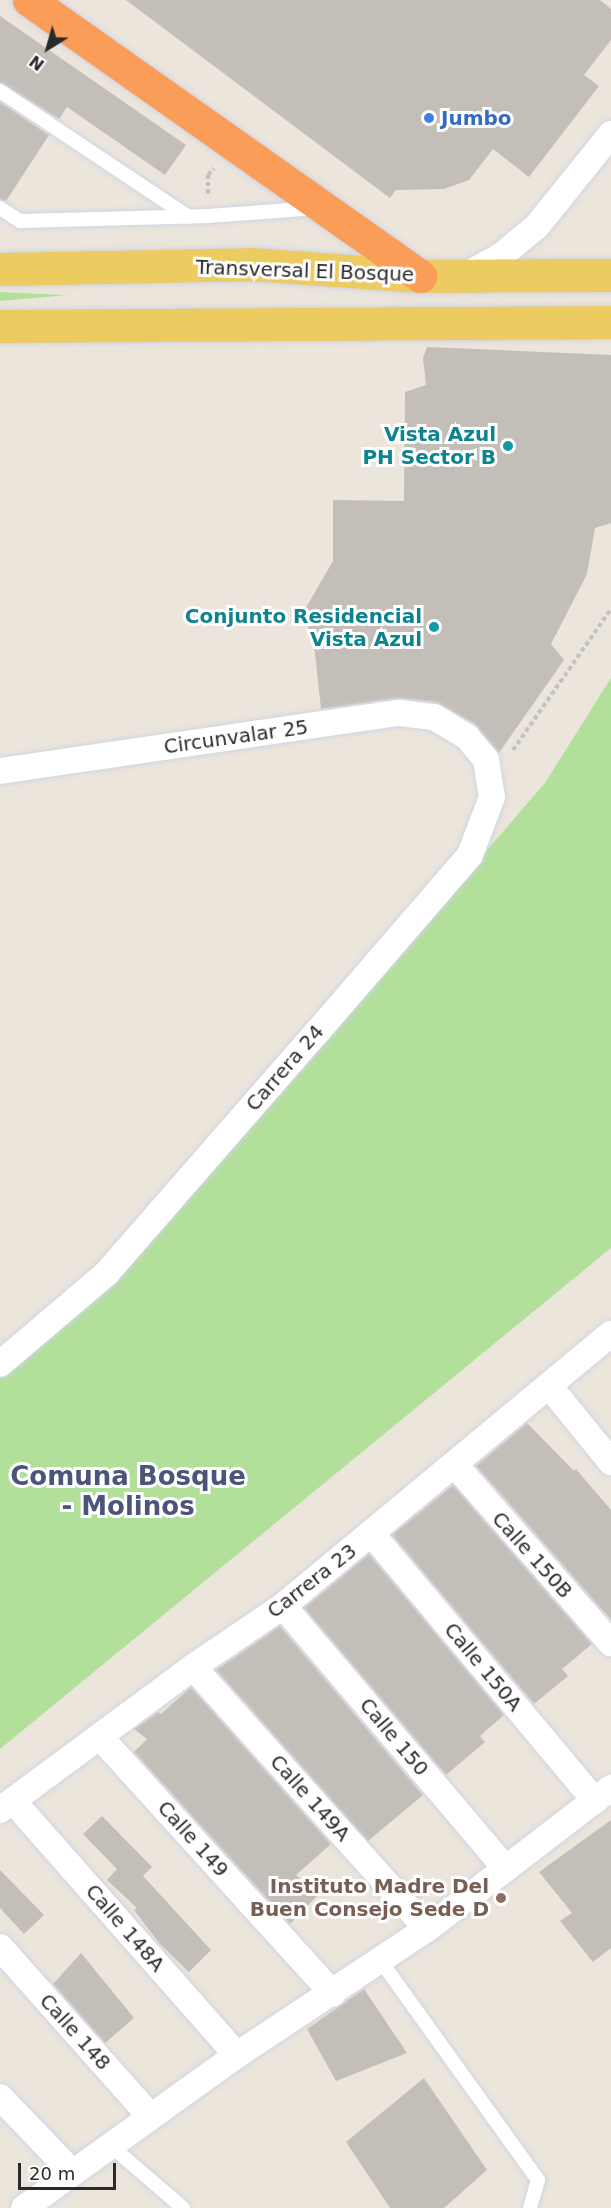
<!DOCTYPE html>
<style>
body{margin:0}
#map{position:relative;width:611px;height:2208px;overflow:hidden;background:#ebe5dc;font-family:"DejaVu Sans",sans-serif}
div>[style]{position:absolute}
.green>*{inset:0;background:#b2e09a}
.building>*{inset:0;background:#c4beb8}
.path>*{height:4px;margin-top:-2px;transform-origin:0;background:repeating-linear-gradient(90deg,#c3c3c3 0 4.5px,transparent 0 7.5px)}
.roads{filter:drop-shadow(0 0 2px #d1d4e2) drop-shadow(0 0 2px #d1d4e2)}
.lane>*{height:14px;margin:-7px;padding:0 7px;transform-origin:7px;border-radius:7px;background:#fff}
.street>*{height:26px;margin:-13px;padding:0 13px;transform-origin:13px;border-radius:13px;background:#fff}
.primary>*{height:33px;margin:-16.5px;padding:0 16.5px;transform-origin:16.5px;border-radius:16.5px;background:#eccb60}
.highway>*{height:33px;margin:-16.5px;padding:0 16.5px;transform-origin:16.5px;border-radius:16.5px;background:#f99d59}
.dots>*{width:16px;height:16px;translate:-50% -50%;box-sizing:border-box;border:3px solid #fff;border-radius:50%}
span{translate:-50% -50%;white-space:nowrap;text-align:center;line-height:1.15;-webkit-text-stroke:6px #fff;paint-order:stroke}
.shop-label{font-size:20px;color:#366cbe;font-weight:700}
.left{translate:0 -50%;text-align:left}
.street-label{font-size:20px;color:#2a2a2a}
.culture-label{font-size:20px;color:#0d838f;font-weight:700}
.right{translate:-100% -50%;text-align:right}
.education-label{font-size:20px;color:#785e54;font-weight:700}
.district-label{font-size:26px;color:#4b5479;font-weight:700}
.north{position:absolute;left:18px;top:18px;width:60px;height:60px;-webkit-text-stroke:4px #fff;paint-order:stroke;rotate:217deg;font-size:16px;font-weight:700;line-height:24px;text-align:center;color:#2a2a2a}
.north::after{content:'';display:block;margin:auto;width:21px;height:27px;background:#2a2a2a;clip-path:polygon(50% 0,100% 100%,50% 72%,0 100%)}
.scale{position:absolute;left:18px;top:2163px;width:98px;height:27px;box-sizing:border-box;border:3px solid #2a2a2a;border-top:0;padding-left:8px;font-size:18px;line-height:21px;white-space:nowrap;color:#2a2a2a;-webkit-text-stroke:4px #fff;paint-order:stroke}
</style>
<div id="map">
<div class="green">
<i style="clip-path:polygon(0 292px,67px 295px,0 301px)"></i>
<i style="clip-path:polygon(611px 678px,611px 1248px,0 1749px,0 1374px,298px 1068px,545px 783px)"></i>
</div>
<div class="building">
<i style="clip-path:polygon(126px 0,600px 0,611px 9px,611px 40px,584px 75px,599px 86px,529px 177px,493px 149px,469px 180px,444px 189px,396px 190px,390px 198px)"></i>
<i style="clip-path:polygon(0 16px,186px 145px,165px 175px,67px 107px,59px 119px,0 82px)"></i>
<i style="clip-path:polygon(0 102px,49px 135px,6px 201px,0 199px)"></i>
<i style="clip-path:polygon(427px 347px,611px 355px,611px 523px,595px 528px,587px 574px,551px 644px,564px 660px,499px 753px,475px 724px,436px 702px,398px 698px,321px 709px,315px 653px,304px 611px,333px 561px,333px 500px,404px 501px,405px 392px,426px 385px,423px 358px)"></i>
<i style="clip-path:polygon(527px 1423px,574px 1471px,576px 1469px,611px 1510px,611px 1620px,476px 1466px)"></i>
<i style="clip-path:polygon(453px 1485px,592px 1644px,562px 1669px,568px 1676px,534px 1704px,392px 1535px)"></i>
<i style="clip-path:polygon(369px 1554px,504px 1715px,480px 1736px,485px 1742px,446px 1775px,304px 1608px)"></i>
<i style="clip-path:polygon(280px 1626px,423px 1795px,368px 1841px,216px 1670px)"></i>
<i style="clip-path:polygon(191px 1687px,331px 1844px,296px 1875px,317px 1896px,290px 1924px,134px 1752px,147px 1739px,134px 1729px,158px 1712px,161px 1714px)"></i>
<i style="clip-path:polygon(102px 1816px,152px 1867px,143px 1876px,211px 1950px,189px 1972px,160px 1944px,134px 1910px,137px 1908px,107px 1880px,117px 1869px,83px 1834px)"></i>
<i style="clip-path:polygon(611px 1820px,611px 1948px,593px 1962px,560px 1921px,572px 1913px,539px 1872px)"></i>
<i style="clip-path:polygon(0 1870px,44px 1915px,24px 1934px,0 1908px)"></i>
<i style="clip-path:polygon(81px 1953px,134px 2018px,105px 2043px,53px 1984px)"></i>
<i style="clip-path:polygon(364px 1989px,407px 2053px,336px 2081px,307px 2029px)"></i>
<i style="clip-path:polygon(424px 2078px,487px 2170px,444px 2208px,390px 2208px,346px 2142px)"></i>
</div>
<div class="path">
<i style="left:208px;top:194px;width:19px;rotate:-90deg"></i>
<i style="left:208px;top:175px;width:9px;rotate:-49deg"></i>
<i style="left:513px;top:750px;width:172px;rotate:-55.2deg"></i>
</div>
<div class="roads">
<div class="lane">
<i style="left:0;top:91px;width:227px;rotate:33.7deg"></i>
<i style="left:0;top:208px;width:24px;rotate:33deg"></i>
<i style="left:20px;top:221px;width:189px;rotate:-1.5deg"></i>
<i style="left:209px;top:216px;width:107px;rotate:-4.3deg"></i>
<i style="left:380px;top:1960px;width:271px;rotate:54.3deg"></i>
<i style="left:538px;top:2180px;width:29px;rotate:106deg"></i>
<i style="left:111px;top:2146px;width:95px;rotate:40.7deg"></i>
</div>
<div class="street">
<i style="left:468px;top:274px;width:39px;rotate:-29deg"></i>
<i style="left:502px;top:255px;width:45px;rotate:-39.6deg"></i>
<i style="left:537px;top:226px;width:118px;rotate:-51.2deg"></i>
<i style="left:0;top:771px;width:404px;rotate:-8.3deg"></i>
<i style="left:400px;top:713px;width:34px;rotate:7deg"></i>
<i style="left:434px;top:717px;width:39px;rotate:31deg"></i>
<i style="left:467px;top:737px;width:30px;rotate:50deg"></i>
<i style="left:486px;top:760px;width:37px;rotate:81deg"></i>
<i style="left:492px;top:797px;width:62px;rotate:110.8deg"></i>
<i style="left:470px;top:855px;width:234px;rotate:130.8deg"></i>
<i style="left:317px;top:1032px;width:320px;rotate:131.1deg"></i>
<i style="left:107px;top:1273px;width:140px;rotate:139.6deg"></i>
<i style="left:550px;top:1387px;width:97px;rotate:50.9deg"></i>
<i style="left:455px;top:1465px;width:237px;rotate:48.8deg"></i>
<i style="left:371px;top:1533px;width:349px;rotate:50.1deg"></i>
<i style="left:283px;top:1606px;width:343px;rotate:49.7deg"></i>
<i style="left:193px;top:1667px;width:351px;rotate:48.2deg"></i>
<i style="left:101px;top:1738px;width:345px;rotate:47.8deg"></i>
<i style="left:13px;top:1801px;width:339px;rotate:48.6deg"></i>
<i style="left:0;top:1810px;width:240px;rotate:-36.5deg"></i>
<i style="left:193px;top:1667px;width:109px;rotate:-34.1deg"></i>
<i style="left:283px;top:1606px;width:426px;rotate:-39.7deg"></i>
<i style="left:0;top:1947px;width:227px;rotate:48.4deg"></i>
<i style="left:0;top:2097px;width:105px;rotate:46.2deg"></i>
<i style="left:24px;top:2208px;width:262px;rotate:-35.7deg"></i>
<i style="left:237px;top:2055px;width:228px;rotate:-33.6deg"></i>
<i style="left:427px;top:1929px;width:232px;rotate:-37.5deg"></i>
</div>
<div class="primary">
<i style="left:0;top:269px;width:251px;rotate:-1.1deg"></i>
<i style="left:251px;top:264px;width:169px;rotate:4.1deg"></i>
<i style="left:420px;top:276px;width:191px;rotate:-0.3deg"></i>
<i style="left:0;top:326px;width:611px;rotate:-0.38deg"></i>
</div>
<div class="highway">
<i style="left:29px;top:0;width:479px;rotate:35.2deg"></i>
</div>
</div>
<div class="dots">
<i style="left:429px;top:118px;background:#3f7fe0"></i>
<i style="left:508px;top:446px;background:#0f9aa8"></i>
<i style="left:434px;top:627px;background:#0f9aa8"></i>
<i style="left:501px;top:1898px;background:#8d6e63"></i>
</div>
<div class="shop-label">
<span class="left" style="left:441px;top:118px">Jumbo</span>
</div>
<div class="street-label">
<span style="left:305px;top:271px;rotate:2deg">Transversal El Bosque</span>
<span style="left:236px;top:737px;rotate:-8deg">Circunvalar 25</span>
<span style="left:285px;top:1068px;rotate:-49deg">Carrera 24</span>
<span style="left:532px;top:1555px;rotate:48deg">Calle 150B</span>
<span style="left:312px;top:1581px;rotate:-38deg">Carrera 23</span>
<span style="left:483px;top:1667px;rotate:50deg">Calle 150A</span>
<span style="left:394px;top:1737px;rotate:50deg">Calle 150</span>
<span style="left:310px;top:1798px;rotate:48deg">Calle 149A</span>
<span style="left:193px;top:1839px;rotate:48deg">Calle 149</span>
<span style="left:125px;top:1928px;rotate:49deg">Calle 148A</span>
<span style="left:75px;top:2032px;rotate:48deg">Calle 148</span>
</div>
<div class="culture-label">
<span class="right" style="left:496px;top:446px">Vista Azul<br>PH Sector B</span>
<span class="right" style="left:422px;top:628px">Conjunto Residencial<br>Vista Azul</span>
</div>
<div class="education-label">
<span class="right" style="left:489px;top:1898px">Instituto Madre Del<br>Buen Consejo Sede D</span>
</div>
<div class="district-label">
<span style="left:128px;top:1492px">Comuna Bosque<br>- Molinos</span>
</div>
<div class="north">N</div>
<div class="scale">20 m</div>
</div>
